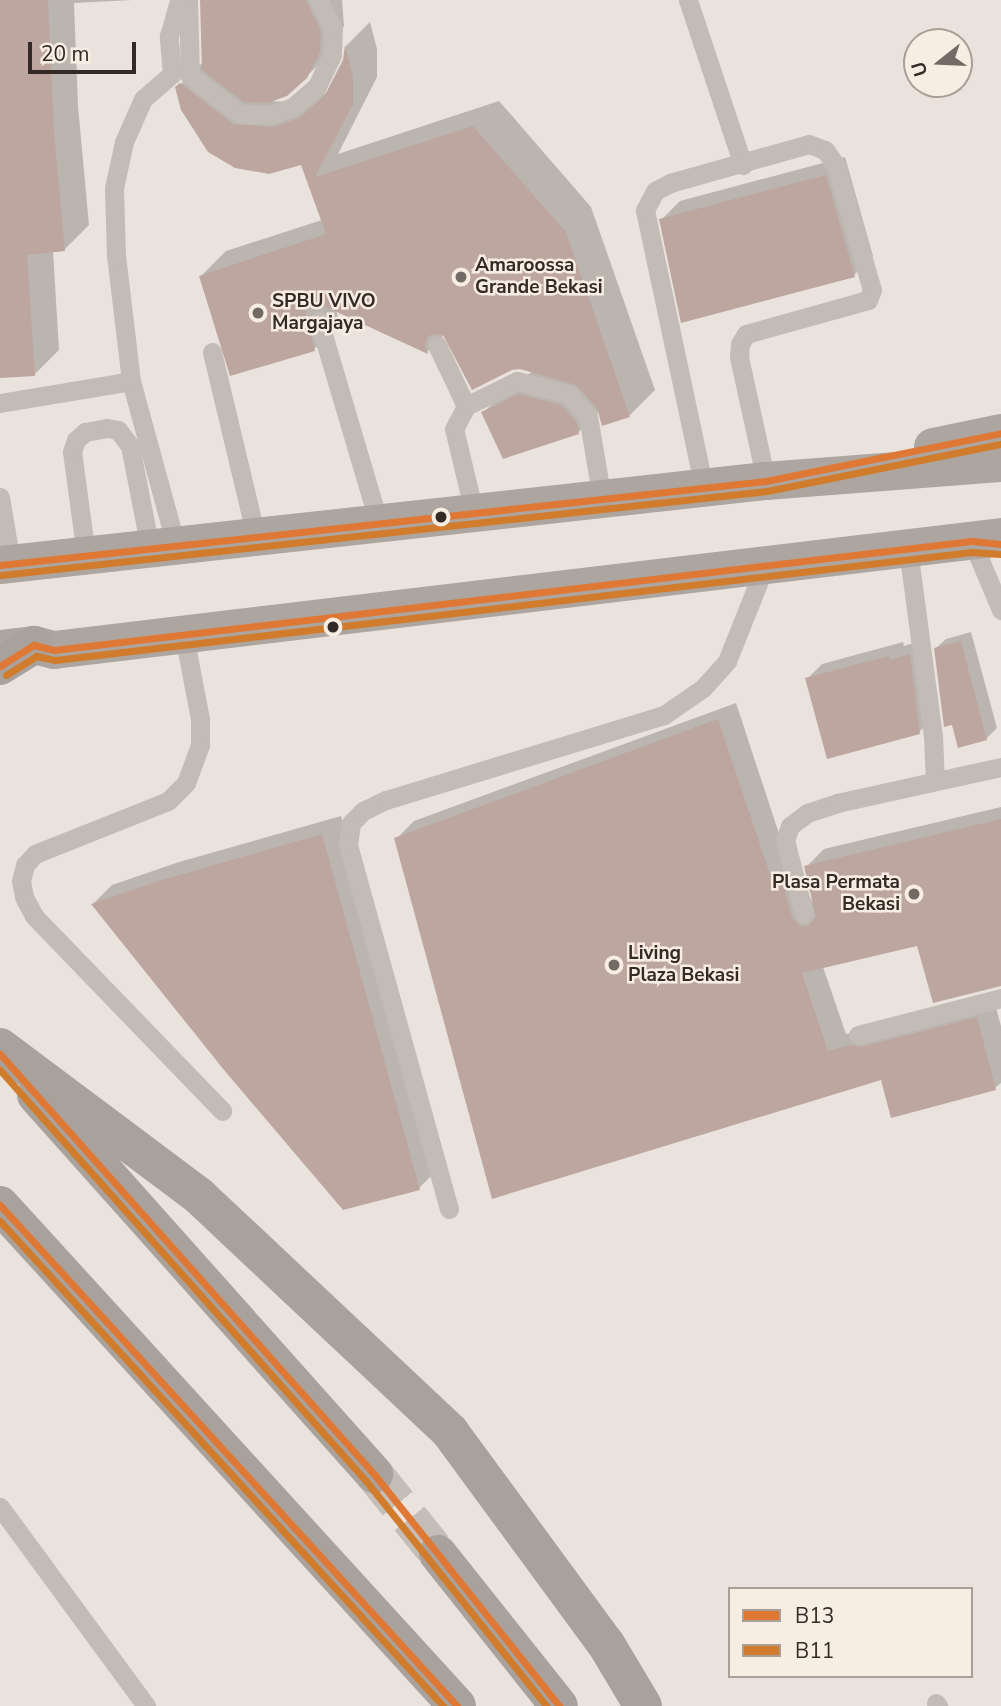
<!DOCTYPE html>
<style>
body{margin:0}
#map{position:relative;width:1001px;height:1706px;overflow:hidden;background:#eae3dd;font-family:"Nunito Sans",sans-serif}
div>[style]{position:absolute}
.shadow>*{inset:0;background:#0003}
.building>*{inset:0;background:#bda69f}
.motorway-tunnel>*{height:38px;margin-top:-19px;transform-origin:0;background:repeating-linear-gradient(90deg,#c5beb8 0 38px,transparent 0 57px)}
.service>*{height:19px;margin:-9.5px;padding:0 9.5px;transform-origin:9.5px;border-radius:9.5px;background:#c2bbb6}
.trunk>*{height:38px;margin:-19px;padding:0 19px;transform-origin:19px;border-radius:19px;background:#ada6a0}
.motorway>*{height:38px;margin:-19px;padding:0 19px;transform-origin:19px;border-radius:19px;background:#a9a29c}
.bus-1>*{height:7px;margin:-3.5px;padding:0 3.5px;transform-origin:3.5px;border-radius:3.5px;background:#e07835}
.bus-2>*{height:7px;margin:-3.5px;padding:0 3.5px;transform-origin:3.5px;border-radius:3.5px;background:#d17c2c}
.dots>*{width:19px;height:19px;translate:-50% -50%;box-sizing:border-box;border:4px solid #f8ede3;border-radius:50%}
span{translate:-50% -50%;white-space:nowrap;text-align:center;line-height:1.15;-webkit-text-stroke:5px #f8ede3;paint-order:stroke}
.poi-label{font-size:19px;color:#332925;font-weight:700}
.left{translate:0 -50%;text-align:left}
.right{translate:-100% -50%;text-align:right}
.legend{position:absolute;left:728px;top:1587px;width:245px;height:91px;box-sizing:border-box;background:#f8ede3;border:2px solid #a99f97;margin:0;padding:9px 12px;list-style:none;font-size:21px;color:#332925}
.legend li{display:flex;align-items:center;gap:14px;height:35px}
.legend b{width:35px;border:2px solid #a99f97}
.north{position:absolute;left:903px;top:28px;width:70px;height:70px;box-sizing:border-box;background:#f8ede3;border:2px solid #a99f97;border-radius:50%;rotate:252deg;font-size:19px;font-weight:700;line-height:28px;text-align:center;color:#332925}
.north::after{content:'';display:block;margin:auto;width:24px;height:32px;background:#736a65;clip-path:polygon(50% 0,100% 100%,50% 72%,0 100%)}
.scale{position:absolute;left:28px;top:42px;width:108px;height:32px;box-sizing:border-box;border:4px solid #332925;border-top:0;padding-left:9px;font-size:21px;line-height:24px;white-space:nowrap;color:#332925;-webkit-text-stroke:5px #f8ede3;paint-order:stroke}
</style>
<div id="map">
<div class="shadow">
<i style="clip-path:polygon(0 0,133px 0,74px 3px,78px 106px,89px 225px,64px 250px,53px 251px,59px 350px,34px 375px,0 376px)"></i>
<i style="clip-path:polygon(202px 0,342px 0,344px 26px,332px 51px,306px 77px,267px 101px,297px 102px,324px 94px,332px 87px,345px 61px,346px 46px,370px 22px,377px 49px,377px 77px,338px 154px,499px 101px,591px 207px,655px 390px,629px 416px,600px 410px,578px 433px,484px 412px,515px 381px,534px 371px,445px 334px,427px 352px,336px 310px,340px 324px,314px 349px,201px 276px,226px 251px,322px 220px,302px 163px,269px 173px,177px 88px,204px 61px)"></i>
<i style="clip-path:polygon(845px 157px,873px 256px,854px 275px,683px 320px,661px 220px,680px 201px)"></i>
<i style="clip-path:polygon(971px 632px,997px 728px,987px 738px,960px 745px,935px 649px,946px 639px)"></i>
<i style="clip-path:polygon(924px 640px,934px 717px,919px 732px,807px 679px,822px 664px,903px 642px,904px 646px)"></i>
<i style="clip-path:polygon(736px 703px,787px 858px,815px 906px,806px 867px,824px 849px,1001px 807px,1001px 985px,919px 944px,823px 967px,846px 1034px,994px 1000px,1001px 1026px,1001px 1083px,995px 1088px,882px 1078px,493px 1197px,396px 839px,414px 821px)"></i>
<i style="clip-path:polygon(341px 816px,438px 1169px,419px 1188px,93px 904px,112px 885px,179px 862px)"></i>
</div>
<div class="building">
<i style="clip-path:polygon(0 0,48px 0,54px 132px,65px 251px,27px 255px,35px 376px,0 378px)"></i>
<i style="clip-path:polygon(200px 0,306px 0,321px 31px,320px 52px,307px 78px,287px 96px,268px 103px,244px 102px,202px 70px)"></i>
<i style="clip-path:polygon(345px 45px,353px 76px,353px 104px,315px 177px,473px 126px,566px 232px,630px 417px,602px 426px,597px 408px,576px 385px,520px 369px,512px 370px,472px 390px,443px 335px,432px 334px,427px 338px,425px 345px,428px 354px,302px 296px,315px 351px,230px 376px,199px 276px,326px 234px,301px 165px,269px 174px,235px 168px,208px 152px,181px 110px,175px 87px,180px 83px,233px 124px,274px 127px,301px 117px,325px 95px,343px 60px)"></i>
<i style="clip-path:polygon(826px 175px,855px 277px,681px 323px,659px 219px)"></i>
<i style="clip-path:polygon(518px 394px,561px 405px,577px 422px,579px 434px,503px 459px,481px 412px)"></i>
<i style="clip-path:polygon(961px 641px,987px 740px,958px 748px,952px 725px,944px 727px,934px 648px)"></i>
<i style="clip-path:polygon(910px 654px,920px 734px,827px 759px,805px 678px,889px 656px,890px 660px)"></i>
<i style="clip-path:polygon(718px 719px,770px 874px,780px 872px,792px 917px,800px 926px,808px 926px,816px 917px,804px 866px,1001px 819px,1001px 986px,933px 1003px,917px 946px,802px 973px,828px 1051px,851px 1045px,861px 1047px,977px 1017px,996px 1090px,891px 1118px,881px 1080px,492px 1199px,394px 838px)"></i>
<i style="clip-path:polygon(322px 834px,420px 1190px,343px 1210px,224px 1070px,91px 904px,159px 881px)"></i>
</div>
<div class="motorway-tunnel">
<i style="left:374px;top:1474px;width:102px;rotate:51.3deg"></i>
</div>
<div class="service">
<i style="left:188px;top:0;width:76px;rotate:88.5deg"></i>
<i style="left:190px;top:76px;width:63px;rotate:37.2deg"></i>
<i style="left:240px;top:114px;width:30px;rotate:2deg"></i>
<i style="left:270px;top:115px;width:24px;rotate:-19deg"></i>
<i style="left:293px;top:107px;width:32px;rotate:-41deg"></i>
<i style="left:317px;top:86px;width:34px;rotate:-64deg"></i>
<i style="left:332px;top:55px;width:27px;rotate:-88deg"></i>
<i style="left:333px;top:28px;width:32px;rotate:-118deg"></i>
<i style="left:688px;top:0;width:174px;rotate:71.6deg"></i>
<i style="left:319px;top:321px;width:211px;rotate:73.5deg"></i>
<i style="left:437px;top:345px;width:68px;rotate:64.6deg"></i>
<i style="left:212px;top:352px;width:189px;rotate:76.6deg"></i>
<i style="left:131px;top:381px;width:170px;rotate:74.7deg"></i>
<i style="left:0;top:403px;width:133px;rotate:-9.5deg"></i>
<i style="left:131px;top:381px;width:126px;rotate:-96.8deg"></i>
<i style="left:116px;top:256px;width:68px;rotate:-91.7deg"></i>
<i style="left:114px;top:188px;width:47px;rotate:-77.7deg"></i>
<i style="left:124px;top:142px;width:47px;rotate:-66.2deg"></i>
<i style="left:143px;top:99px;width:38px;rotate:-41deg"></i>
<i style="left:172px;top:74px;width:38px;rotate:-95deg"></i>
<i style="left:169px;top:36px;width:37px;rotate:-74deg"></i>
<i style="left:704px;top:488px;width:284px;rotate:-102deg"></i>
<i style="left:645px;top:210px;width:21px;rotate:-62deg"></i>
<i style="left:655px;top:191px;width:17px;rotate:-28deg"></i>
<i style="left:670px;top:183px;width:144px;rotate:-15.7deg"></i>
<i style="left:809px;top:144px;width:17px;rotate:21deg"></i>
<i style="left:825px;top:150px;width:19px;rotate:55deg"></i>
<i style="left:836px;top:166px;width:129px;rotate:73.8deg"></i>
<i style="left:872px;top:290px;width:11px;rotate:112deg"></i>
<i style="left:868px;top:300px;width:127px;rotate:164.4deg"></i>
<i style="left:746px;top:334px;width:12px;rotate:121deg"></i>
<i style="left:740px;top:344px;width:13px;rotate:94deg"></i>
<i style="left:739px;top:357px;width:127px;rotate:77.7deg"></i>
<i style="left:0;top:497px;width:67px;rotate:80.5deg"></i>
<i style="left:474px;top:512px;width:85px;rotate:-103.5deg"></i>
<i style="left:454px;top:429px;width:26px;rotate:-62deg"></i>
<i style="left:466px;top:406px;width:57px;rotate:-26.1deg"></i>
<i style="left:517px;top:381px;width:53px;rotate:14.3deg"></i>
<i style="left:568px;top:394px;width:30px;rotate:48deg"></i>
<i style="left:588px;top:416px;width:84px;rotate:80.4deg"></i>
<i style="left:972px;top:541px;width:75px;rotate:67.2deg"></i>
<i style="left:908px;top:549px;width:189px;rotate:82.4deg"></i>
<i style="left:933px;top:736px;width:45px;rotate:87.5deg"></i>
<i style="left:86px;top:555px;width:104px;rotate:-97.7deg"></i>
<i style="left:72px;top:452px;width:13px;rotate:-72deg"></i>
<i style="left:76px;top:440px;width:12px;rotate:-42deg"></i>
<i style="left:85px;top:432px;width:22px;rotate:-10deg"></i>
<i style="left:107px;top:428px;width:11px;rotate:10deg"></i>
<i style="left:118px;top:430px;width:20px;rotate:53deg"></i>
<i style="left:130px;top:446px;width:104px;rotate:78.9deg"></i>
<i style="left:184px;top:635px;width:86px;rotate:79.2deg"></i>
<i style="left:200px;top:719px;width:26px;rotate:90deg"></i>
<i style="left:200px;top:745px;width:40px;rotate:110.2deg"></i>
<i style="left:186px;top:783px;width:25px;rotate:135deg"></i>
<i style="left:168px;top:801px;width:143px;rotate:158.3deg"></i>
<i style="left:35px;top:854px;width:15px;rotate:132deg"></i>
<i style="left:25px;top:865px;width:16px;rotate:104deg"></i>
<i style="left:21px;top:881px;width:16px;rotate:79deg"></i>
<i style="left:24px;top:897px;width:21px;rotate:62deg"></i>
<i style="left:34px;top:916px;width:271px;rotate:46deg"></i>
<i style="left:804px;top:914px;width:76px;rotate:-104.4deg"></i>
<i style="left:785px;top:840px;width:15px;rotate:-70deg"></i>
<i style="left:790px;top:826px;width:21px;rotate:-37deg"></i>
<i style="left:807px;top:813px;width:32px;rotate:-18deg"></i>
<i style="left:837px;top:803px;width:168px;rotate:-12.4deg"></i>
<i style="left:858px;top:1035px;width:148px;rotate:-14.5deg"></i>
<i style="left:449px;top:1209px;width:378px;rotate:-105.5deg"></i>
<i style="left:348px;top:845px;width:22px;rotate:-82deg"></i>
<i style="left:351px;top:823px;width:17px;rotate:-45deg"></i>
<i style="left:363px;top:811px;width:25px;rotate:-26deg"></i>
<i style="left:386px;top:800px;width:291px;rotate:-17deg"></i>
<i style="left:664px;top:715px;width:47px;rotate:-34.7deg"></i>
<i style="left:703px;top:688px;width:36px;rotate:-48deg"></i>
<i style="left:727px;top:661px;width:102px;rotate:-68.2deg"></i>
<i style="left:0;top:1507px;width:247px;rotate:53.7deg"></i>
<i style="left:936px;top:1703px;width:4px;rotate:56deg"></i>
</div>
<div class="trunk">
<i style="left:933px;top:447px;width:69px;rotate:-11.6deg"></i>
<i style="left:0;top:565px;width:771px;rotate:-6.26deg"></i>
<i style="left:766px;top:481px;width:236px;rotate:-4.4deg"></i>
<i style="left:2px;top:649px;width:32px;rotate:-7deg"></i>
<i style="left:34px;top:645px;width:21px;rotate:14deg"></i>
<i style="left:54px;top:650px;width:954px;rotate:-6.8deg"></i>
</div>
<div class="motorway">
<i style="left:0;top:666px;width:40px;rotate:-32deg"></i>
<i style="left:0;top:1047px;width:249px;rotate:36.8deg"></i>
<i style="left:199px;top:1196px;width:345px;rotate:43.2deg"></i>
<i style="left:450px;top:1432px;width:263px;rotate:53.7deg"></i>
<i style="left:606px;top:1644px;width:72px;rotate:59.2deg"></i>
<i style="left:36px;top:1095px;width:508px;rotate:48.27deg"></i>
<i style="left:0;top:1205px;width:678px;rotate:47.63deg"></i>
<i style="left:438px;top:1554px;width:194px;rotate:51.5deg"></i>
</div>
<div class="bus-1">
<i style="left:0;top:565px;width:771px;rotate:-6.26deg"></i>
<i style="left:766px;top:481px;width:240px;rotate:-11.5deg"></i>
<i style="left:0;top:666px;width:40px;rotate:-32deg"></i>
<i style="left:34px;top:645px;width:21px;rotate:14deg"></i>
<i style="left:54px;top:650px;width:924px;rotate:-6.77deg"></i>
<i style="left:972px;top:541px;width:29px;rotate:6deg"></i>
<i style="left:0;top:1054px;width:562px;rotate:48.32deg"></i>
<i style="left:374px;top:1474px;width:297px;rotate:51.4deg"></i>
<i style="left:0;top:1205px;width:678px;rotate:47.63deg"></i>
</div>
<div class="bus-2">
<i style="left:1px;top:575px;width:771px;rotate:-6.26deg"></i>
<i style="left:767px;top:491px;width:239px;rotate:-11.4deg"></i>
<i style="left:6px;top:675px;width:36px;rotate:-32deg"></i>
<i style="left:36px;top:656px;width:19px;rotate:12deg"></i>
<i style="left:55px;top:660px;width:923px;rotate:-6.72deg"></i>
<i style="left:972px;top:552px;width:28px;rotate:4deg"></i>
<i style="left:0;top:1070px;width:550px;rotate:48.31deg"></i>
<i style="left:366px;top:1481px;width:288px;rotate:51.3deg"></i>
<i style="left:0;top:1221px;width:657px;rotate:47.59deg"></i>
</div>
<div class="dots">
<i style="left:461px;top:277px;background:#736a65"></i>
<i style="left:258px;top:313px;background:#736a65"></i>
<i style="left:441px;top:517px;background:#332925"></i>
<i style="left:333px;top:627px;background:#332925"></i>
<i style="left:914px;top:894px;background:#736a65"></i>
<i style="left:614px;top:965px;background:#736a65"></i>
</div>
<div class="poi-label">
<span class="left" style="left:475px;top:277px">Amaroossa<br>Grande Bekasi</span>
<span class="left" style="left:272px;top:313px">SPBU VIVO<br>Margajaya</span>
<span class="right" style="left:900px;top:894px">Plasa Permata<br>Bekasi</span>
<span class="left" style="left:628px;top:965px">Living<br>Plaza Bekasi</span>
</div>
<ul class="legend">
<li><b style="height:9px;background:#e07835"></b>B13</li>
<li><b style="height:9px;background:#d17c2c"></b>B11</li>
</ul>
<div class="north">U</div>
<div class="scale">20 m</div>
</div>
